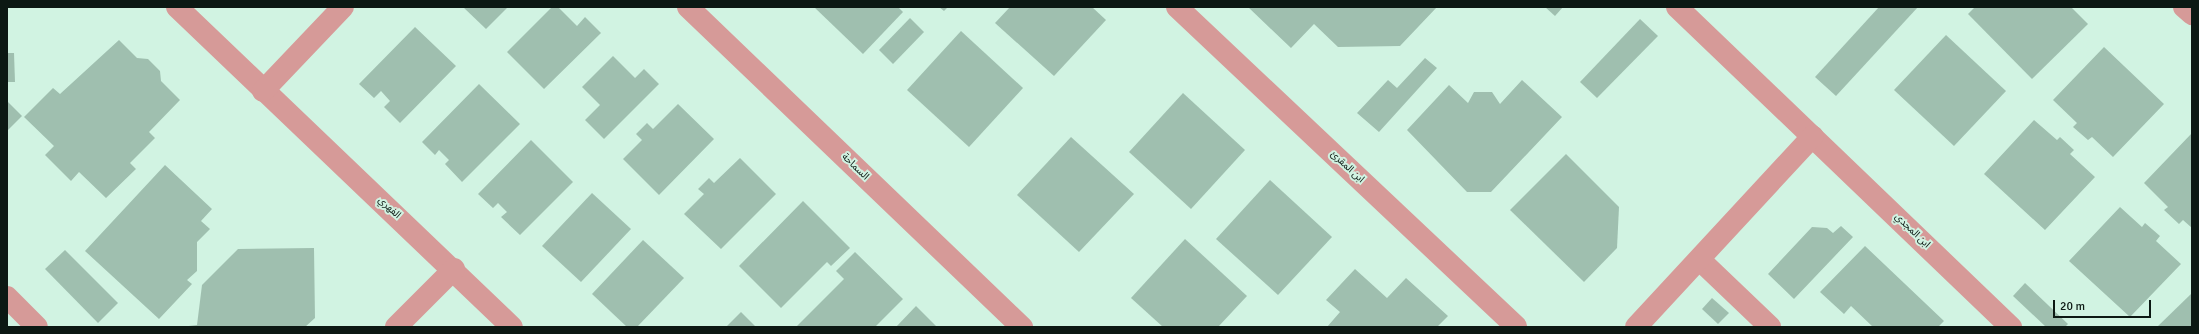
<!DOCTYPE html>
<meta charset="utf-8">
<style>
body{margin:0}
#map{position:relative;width:2199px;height:334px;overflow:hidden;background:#d1f3e2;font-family:Signika,"Noto Sans Arabic",sans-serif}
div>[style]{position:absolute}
.building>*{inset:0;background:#9fbfaf}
.street>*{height:22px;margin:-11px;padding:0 11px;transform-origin:11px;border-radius:11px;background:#d69a98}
span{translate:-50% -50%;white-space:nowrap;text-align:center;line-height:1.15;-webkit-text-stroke:4px #d1f3e2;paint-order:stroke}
.street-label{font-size:10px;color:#0c1813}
.frame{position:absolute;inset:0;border:8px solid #0c1813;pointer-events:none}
.scale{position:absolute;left:2053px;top:300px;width:98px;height:18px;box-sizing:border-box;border:2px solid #0c1813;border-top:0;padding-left:5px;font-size:12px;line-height:14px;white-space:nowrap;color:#0c1813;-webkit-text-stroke:3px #d1f3e2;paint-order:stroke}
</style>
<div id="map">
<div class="building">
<i style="clip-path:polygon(463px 7px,508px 7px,486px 29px)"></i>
<i style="clip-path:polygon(552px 7px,558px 7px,577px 26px,585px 17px,601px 33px,544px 89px,507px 52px)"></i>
<i style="clip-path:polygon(814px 7px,898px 7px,903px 12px,863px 54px)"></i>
<i style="clip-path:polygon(939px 7px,948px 7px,944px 11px)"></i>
<i style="clip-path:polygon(1010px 7px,1092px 7px,1106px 20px,1054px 76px,995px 23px)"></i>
<i style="clip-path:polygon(1248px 7px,1437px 7px,1400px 46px,1338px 47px,1314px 24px,1291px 48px)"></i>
<i style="clip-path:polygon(1545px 7px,1563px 7px,1555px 16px)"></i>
<i style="clip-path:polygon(1879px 7px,1918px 7px,1836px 96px,1815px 77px)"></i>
<i style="clip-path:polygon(1975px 7px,2071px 7px,2088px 24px,2032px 79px,1968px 14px)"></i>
<i style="clip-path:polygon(910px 18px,924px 32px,893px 64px,879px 50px)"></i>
<i style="clip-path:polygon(1640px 19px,1658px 36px,1597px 98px,1580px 82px)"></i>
<i style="clip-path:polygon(415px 27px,456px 66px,400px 123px,384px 107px,390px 101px,381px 91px,374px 98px,359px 84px)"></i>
<i style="clip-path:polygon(961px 31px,1023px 88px,969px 147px,907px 90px)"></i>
<i style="clip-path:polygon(1946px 35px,2006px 91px,1954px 146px,1894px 90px)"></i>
<i style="clip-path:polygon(119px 40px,137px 58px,148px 59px,160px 71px,161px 81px,180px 100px,149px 132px,155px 138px,130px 163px,136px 169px,106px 198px,79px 172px,71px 181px,45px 155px,54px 146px,24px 117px,53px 88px,60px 94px)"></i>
<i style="clip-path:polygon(2104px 47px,2164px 104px,2113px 157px,2092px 137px,2088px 140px,2073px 127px,2077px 123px,2053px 100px)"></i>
<i style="clip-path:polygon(7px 53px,14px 53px,15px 82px,7px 82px)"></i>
<i style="clip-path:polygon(613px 56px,635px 78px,644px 69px,659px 84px,604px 139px,585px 120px,600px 105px,582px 87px)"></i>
<i style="clip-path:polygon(1425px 58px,1437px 68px,1379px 132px,1357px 113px,1388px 80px,1397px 88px)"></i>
<i style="clip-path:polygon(1522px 80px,1562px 117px,1491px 192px,1467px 192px,1407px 130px,1449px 85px,1468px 103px,1474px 92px,1492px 92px,1500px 104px)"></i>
<i style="clip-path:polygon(479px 84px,520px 124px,462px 182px,445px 164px,449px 160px,439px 150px,435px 155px,422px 142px)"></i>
<i style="clip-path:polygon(1183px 93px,1245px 150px,1191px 209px,1129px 152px)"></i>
<i style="clip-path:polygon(7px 101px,22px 116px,7px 131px)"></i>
<i style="clip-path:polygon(678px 104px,714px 139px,659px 195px,623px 159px,642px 140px,636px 134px,647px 123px,653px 129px)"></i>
<i style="clip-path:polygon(2034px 120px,2057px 140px,2060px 137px,2074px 150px,2070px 154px,2095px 177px,2045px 230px,1984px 174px)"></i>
<i style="clip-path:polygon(2192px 133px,2192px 228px,2183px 220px,2179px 224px,2164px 210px,2168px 207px,2144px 183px)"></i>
<i style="clip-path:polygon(1071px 137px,1134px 194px,1079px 252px,1017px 195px)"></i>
<i style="clip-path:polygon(531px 140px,573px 182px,520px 235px,501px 217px,507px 212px,498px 203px,493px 208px,478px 194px)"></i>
<i style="clip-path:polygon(1566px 154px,1619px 207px,1617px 248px,1584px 282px,1510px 210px)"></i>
<i style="clip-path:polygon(740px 158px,776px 194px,721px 249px,684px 214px,704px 194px,698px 189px,709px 178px,714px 183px)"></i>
<i style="clip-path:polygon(165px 165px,212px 209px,201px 221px,210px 229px,197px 242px,197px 271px,187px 280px,192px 284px,159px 319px,85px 251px)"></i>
<i style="clip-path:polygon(1270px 180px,1332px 237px,1278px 295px,1216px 239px)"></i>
<i style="clip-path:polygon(592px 193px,631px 229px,581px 282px,542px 246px)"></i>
<i style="clip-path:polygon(803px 201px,850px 248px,831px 266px,827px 262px,781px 308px,739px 266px)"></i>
<i style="clip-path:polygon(2120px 207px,2142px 227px,2145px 223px,2160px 236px,2156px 241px,2181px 264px,2130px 317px,2069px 261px)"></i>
<i style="clip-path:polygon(1841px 226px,1853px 237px,1794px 299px,1768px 274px,1812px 227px,1827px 228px,1833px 233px)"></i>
<i style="clip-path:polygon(1185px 239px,1247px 296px,1218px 327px,1163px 327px,1131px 298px)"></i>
<i style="clip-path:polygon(643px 240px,684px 278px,637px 327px,627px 327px,592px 294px)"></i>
<i style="clip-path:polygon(1865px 246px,1944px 321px,1938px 327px,1873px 327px,1851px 306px,1844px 314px,1820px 292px)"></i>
<i style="clip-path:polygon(314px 248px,315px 318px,305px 327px,180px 327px,197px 325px,202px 285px,238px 249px)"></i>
<i style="clip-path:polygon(65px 250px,118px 303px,98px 323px,45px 269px)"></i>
<i style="clip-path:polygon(855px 252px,903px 299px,875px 327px,796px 327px,844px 279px,836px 271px)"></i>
<i style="clip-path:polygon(1355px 269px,1387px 298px,1406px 278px,1448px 316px,1437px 327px,1327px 327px,1340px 312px,1326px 300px)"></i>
<i style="clip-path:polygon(2025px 283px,2068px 324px,2065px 327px,2046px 327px,2013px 296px)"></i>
<i style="clip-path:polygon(2192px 293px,2192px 327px,2157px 327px)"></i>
<i style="clip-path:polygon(1712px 298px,1729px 313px,1718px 324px,1702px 309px)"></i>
<i style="clip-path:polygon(916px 306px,937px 327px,896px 327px)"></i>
<i style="clip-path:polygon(741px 312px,756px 327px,726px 327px)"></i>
</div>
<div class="street">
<i style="left:177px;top:7px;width:463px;rotate:43.7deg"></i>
<i style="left:688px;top:7px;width:463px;rotate:43.8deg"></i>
<i style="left:1177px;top:7px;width:466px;rotate:43.3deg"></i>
<i style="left:1677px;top:7px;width:463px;rotate:43.8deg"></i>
<i style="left:2184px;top:7px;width:11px;rotate:41deg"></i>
<i style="left:263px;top:91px;width:116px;rotate:-46.4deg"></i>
<i style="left:1700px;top:260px;width:97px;rotate:43.7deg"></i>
<i style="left:7px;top:297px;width:42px;rotate:45deg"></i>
<i style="left:396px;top:327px;width:82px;rotate:-45deg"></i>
<i style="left:1636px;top:327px;width:260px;rotate:-47.2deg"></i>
</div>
<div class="street-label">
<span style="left:855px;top:167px;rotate:44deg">السماحة</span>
<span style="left:1347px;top:167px;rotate:43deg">ابن المقرئ</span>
<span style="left:389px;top:208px;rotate:43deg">الفهري</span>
<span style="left:1912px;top:231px;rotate:44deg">ابن المجدي</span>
</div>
<div class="frame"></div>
<div class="scale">20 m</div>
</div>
